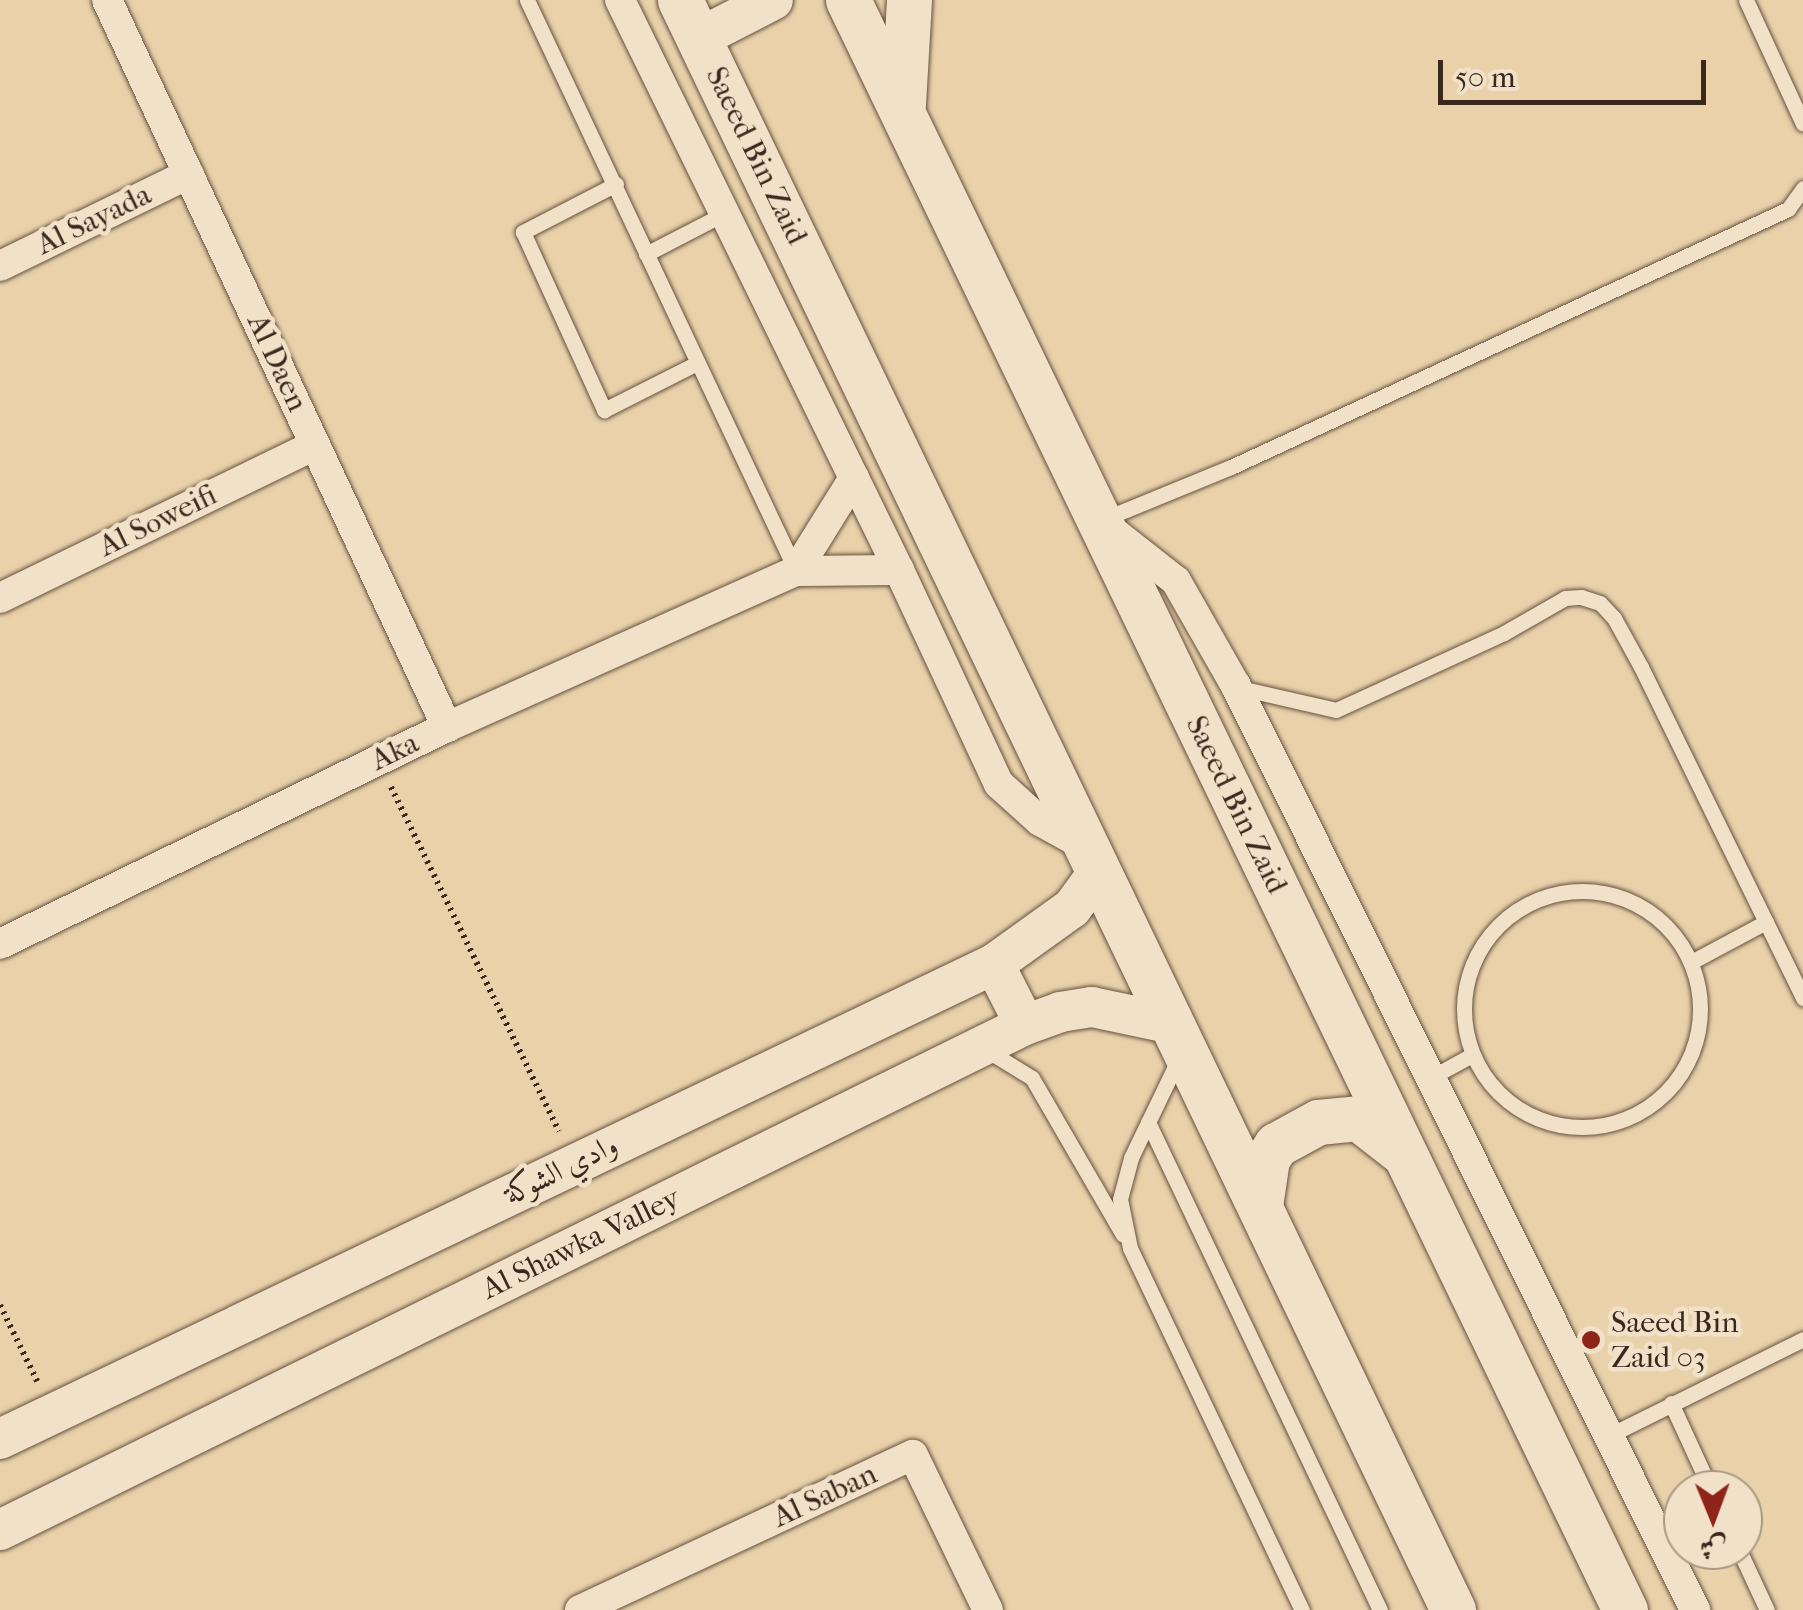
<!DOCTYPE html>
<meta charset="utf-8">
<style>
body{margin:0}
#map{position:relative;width:1803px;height:1610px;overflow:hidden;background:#e9d1aa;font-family:"IM FELL French Canon",Amiri,serif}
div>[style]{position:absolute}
.path>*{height:6px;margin-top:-3px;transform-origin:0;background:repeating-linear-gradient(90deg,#3a281d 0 2.5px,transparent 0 7.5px)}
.roads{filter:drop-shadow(0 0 2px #665240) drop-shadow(0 0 2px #665240)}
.service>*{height:15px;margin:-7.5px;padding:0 7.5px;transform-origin:7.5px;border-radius:7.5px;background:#f1e1c8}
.service>.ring{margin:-7.5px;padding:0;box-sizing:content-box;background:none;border:15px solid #f1e1c8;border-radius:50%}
.minor>*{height:30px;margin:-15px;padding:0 15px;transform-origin:15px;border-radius:15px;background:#f1e1c8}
.tertiary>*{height:40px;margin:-20px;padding:0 20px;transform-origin:20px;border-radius:20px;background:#f1e1c8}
.secondary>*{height:45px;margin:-22.5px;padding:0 22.5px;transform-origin:22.5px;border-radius:22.5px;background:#f1e1c8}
.dots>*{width:28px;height:28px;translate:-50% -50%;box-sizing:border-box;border:5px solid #f1e1c8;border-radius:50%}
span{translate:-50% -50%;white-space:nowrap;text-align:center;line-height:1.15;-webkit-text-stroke:9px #f1e1c8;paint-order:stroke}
.street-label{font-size:30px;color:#3a281d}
.poi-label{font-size:30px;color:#3a281d}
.left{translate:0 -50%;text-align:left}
.north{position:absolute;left:1663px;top:1470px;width:100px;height:100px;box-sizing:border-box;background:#f1e1c8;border:2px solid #a89784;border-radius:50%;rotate:179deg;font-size:28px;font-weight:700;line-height:40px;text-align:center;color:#3a281d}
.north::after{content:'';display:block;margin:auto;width:35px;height:45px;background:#8f2418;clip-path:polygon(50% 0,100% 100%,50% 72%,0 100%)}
.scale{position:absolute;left:1438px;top:60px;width:268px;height:45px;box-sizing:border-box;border:5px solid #3a281d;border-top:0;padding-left:12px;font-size:30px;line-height:35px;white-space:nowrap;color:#3a281d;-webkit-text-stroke:8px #f1e1c8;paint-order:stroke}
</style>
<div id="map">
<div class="path">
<i style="left:391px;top:787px;width:383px;rotate:64deg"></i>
<i style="left:0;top:1305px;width:85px;rotate:64deg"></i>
</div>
<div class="roads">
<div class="service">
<i style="left:527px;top:0;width:631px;rotate:64.77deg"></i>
<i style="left:1746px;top:0;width:136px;rotate:65.3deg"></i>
<i style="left:616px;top:184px;width:105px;rotate:152.7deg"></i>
<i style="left:523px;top:232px;width:196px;rotate:65.5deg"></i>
<i style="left:604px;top:410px;width:104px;rotate:-26.8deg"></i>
<i style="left:646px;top:254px;width:89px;rotate:-27.4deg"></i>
<i style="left:1104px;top:519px;width:137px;rotate:-22.3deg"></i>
<i style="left:1231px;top:467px;width:614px;rotate:-24.85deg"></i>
<i style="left:1788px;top:209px;width:26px;rotate:-54deg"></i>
<i style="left:1240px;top:688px;width:98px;rotate:12.9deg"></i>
<i style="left:1336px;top:710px;width:185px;rotate:-24.6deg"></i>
<i style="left:1504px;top:633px;width:70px;rotate:-29.8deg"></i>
<i style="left:1565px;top:598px;width:16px;rotate:-4deg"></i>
<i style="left:1581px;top:597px;width:20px;rotate:18deg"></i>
<i style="left:1600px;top:603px;width:21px;rotate:47deg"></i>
<i style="left:1614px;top:618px;width:56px;rotate:61.1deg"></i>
<i style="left:1641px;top:667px;width:369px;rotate:63.9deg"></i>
<i class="ring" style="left:1464px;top:891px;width:221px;height:221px"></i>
<i style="left:1691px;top:962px;width:85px;rotate:-28.1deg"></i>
<i style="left:985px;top:1049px;width:55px;rotate:31.7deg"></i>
<i style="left:1032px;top:1078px;width:181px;rotate:59.9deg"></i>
<i style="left:1180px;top:1056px;width:113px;rotate:115.7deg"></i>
<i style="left:1131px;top:1158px;width:42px;rotate:105deg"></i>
<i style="left:1120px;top:1199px;width:50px;rotate:78.5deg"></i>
<i style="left:1130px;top:1248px;width:401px;rotate:64.6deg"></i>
<i style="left:1430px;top:1078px;width:48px;rotate:-28.7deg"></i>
<i style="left:1148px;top:1122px;width:540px;rotate:64.57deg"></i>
<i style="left:1671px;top:1403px;width:96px;rotate:65.3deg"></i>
<i style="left:1610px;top:1435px;width:216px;rotate:-26.4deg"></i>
<i style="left:1739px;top:1550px;width:66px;rotate:65deg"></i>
</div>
<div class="minor">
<i style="left:107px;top:0;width:803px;rotate:64.94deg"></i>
<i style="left:620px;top:0;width:635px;rotate:63.92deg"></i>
<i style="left:899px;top:570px;width:236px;rotate:65deg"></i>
<i style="left:999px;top:784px;width:55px;rotate:42.1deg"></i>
<i style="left:1040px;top:821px;width:54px;rotate:29deg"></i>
<i style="left:0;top:266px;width:210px;rotate:-26deg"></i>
<i style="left:1106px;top:526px;width:89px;rotate:38.2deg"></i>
<i style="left:1176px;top:581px;width:121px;rotate:60.3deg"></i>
<i style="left:1236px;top:686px;width:1032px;rotate:63.58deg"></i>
<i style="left:796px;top:571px;width:110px;rotate:-58.1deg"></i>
<i style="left:0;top:598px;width:350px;rotate:-25.9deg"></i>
<i style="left:0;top:944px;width:497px;rotate:-25.9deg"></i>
<i style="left:447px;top:727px;width:382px;rotate:-24.1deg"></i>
<i style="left:796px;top:571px;width:103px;rotate:-0.6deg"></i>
<i style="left:580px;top:1610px;width:367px;rotate:-25deg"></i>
<i style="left:913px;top:1455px;width:172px;rotate:64.2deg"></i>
</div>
<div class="tertiary">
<i style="left:699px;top:38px;width:83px;rotate:-27.2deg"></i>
<i style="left:994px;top:964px;width:68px;rotate:63.1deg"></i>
<i style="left:0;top:1439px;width:1102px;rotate:-25.54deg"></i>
<i style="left:994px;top:964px;width:96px;rotate:-35.7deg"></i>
<i style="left:1072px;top:908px;width:47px;rotate:-53.6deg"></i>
<i style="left:0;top:1530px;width:1143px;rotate:-26.23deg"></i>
<i style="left:1025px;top:1025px;width:37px;rotate:-20deg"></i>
<i style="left:1060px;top:1012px;width:32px;rotate:-9deg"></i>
<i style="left:1092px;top:1007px;width:83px;rotate:11.9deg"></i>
</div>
<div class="secondary">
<i style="left:680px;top:0;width:1786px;rotate:64.35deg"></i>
<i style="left:848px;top:0;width:1788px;rotate:64.24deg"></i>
<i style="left:903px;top:104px;width:104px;rotate:-86.7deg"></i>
<i style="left:1260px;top:1206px;width:48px;rotate:-81.5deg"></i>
<i style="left:1267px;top:1159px;width:17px;rotate:-57deg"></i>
<i style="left:1276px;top:1145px;width:48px;rotate:-28.7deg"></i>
<i style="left:1318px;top:1122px;width:40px;rotate:-5.7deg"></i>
<i style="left:1358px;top:1118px;width:57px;rotate:37.9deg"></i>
</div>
</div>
<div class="dots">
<i style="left:1591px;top:1340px;background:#8f2418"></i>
</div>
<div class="street-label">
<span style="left:756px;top:156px;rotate:64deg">Saeed Bin Zaid</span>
<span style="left:94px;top:220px;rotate:-26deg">Al Sayada</span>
<span style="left:277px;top:363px;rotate:65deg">Al Daen</span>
<span style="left:158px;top:521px;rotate:-26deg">Al Soweifi</span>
<span style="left:395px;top:752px;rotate:-26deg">Aka</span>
<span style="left:1236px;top:805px;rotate:64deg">Saeed Bin Zaid</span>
<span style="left:561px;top:1170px;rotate:-26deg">وادي الشوكة</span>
<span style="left:581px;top:1244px;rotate:-26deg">Al Shawka Valley</span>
<span style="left:825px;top:1496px;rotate:-25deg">Al Saban</span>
</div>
<div class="poi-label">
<span class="left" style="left:1611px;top:1340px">Saeed Bin<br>Zaid 03</span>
</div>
<div class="north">ش</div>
<div class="scale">50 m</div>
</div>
